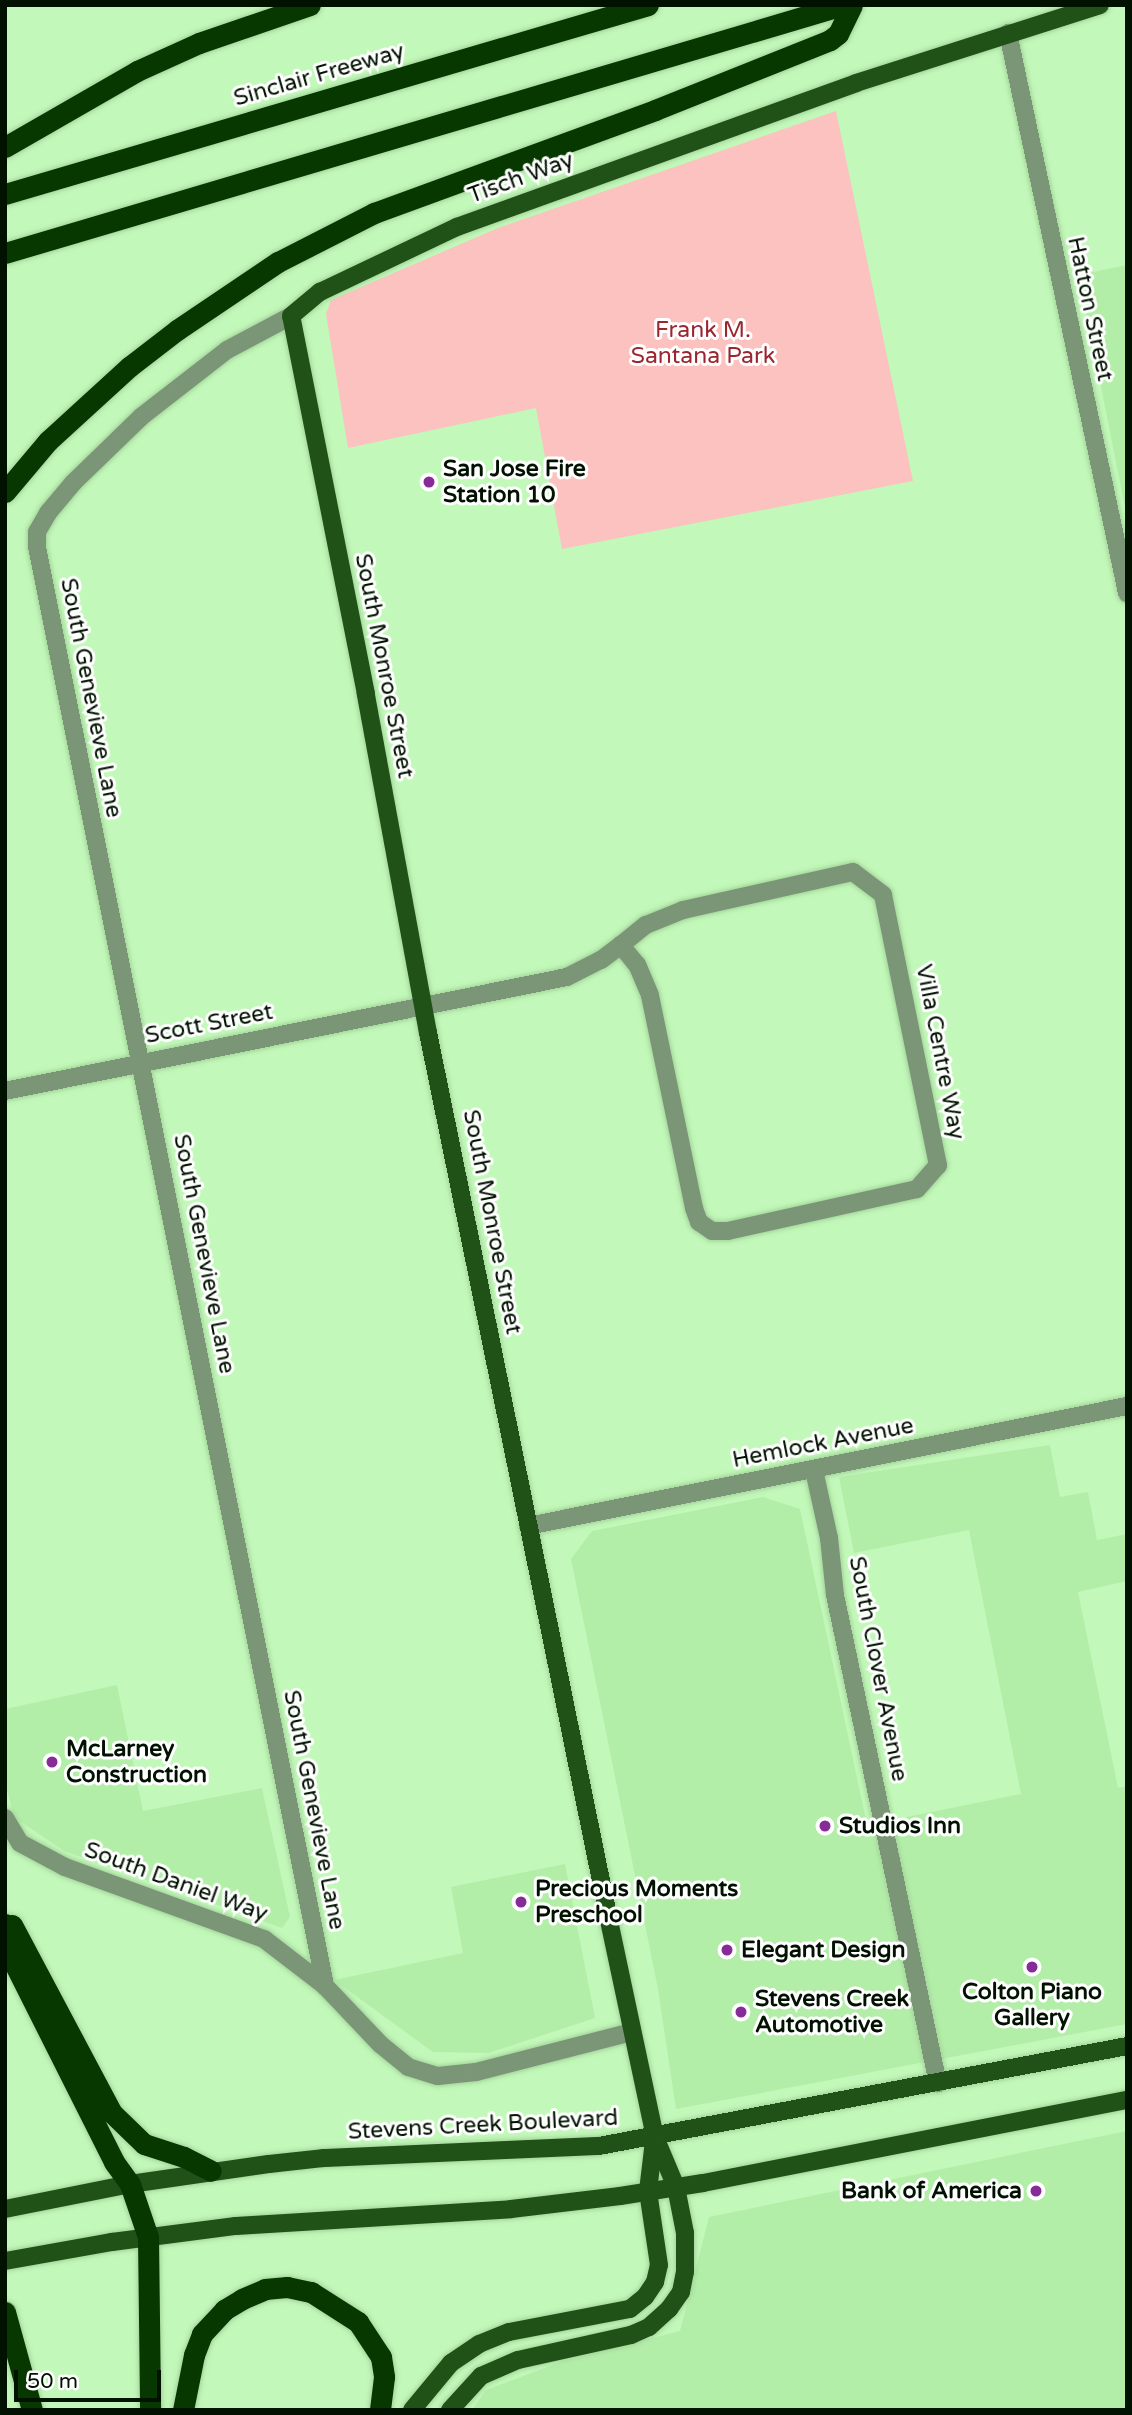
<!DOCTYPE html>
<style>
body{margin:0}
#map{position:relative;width:1132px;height:2415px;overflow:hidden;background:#c2f8b9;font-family:"Varela Round",sans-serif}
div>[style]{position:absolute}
.built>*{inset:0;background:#b3eea9}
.green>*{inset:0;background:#fcc2c0}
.roads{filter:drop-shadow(0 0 2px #a3d39b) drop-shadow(0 0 2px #a3d39b)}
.minor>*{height:18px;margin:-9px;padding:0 9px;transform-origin:9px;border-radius:9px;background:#7b9677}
.major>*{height:18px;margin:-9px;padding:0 9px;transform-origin:9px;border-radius:9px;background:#205218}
.highway>*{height:21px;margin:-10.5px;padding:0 10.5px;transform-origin:10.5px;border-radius:10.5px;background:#073800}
.dots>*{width:19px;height:19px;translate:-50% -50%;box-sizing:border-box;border:4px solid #fff;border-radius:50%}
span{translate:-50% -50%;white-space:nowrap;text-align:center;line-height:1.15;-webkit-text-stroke:6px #fff;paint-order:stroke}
.street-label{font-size:23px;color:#011200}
.park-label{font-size:23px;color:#9a2630}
.poi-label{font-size:23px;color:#011200;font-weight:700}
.left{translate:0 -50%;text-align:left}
.right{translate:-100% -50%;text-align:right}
.frame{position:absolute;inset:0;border:7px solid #011200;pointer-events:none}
.scale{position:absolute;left:14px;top:2370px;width:147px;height:32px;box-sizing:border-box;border:4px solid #011200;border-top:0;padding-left:9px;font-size:21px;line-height:24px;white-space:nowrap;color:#011200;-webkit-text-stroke:5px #fff;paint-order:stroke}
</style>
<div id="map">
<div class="built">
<i style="clip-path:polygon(1127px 265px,1127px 518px,1079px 275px)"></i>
<i style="clip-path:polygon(1050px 1445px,1060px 1497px,1088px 1492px,1097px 1540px,1127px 1534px,1127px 1581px,1078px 1592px,1118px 1788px,1127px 1786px,1127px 2024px,676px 2109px,658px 1989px,571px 1559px,592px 1531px,763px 1497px,800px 1509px,867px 1825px,1021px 1794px,969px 1530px,854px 1553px,839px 1477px)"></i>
<i style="clip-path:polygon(117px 1685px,143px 1811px,262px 1788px,290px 1917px,282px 1928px,64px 1851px,14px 1817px,5px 1782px,5px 1709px)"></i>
<i style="clip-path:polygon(565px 1864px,595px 2018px,489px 2053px,433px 2052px,334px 1980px,463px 1953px,451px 1887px)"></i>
<i style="clip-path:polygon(1127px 2131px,1127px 2410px,472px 2410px,486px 2390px,566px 2360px,680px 2331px,709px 2217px)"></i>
</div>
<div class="green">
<i style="clip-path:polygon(836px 111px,913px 481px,562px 549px,536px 408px,348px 448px,326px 314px,331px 300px,498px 228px)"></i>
</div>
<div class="roads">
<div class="minor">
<i style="left:1008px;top:33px;width:573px;rotate:78deg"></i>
<i style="left:291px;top:316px;width:72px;rotate:152deg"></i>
<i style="left:227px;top:350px;width:109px;rotate:142.1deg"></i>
<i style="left:141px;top:417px;width:95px;rotate:135.9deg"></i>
<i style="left:73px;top:483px;width:39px;rotate:130deg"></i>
<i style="left:48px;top:513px;width:22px;rotate:120deg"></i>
<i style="left:37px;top:532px;width:15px;rotate:90deg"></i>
<i style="left:37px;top:547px;width:1468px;rotate:78.68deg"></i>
<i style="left:853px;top:872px;width:38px;rotate:37deg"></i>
<i style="left:883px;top:895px;width:276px;rotate:78.5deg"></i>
<i style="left:938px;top:1165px;width:32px;rotate:131deg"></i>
<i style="left:917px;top:1189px;width:194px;rotate:167.5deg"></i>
<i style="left:728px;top:1231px;width:16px;rotate:180deg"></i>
<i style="left:712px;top:1231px;width:16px;rotate:-145deg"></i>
<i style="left:699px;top:1222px;width:15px;rotate:-110deg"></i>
<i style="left:694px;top:1208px;width:217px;rotate:-101.7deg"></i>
<i style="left:650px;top:995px;width:33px;rotate:-113deg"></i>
<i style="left:637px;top:965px;width:26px;rotate:-129deg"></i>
<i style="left:621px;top:945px;width:32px;rotate:-39deg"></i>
<i style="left:646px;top:925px;width:40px;rotate:-22deg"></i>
<i style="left:683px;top:910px;width:174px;rotate:-12.6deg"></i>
<i style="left:5px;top:1091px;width:573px;rotate:-11.47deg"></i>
<i style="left:567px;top:977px;width:38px;rotate:-27deg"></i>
<i style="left:601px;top:960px;width:25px;rotate:-37deg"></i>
<i style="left:814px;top:1470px;width:70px;rotate:77.6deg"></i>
<i style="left:829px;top:1538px;width:57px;rotate:84deg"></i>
<i style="left:835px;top:1595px;width:499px;rotate:78.1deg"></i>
<i style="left:528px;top:1526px;width:611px;rotate:-11.33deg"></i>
<i style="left:5px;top:1818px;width:29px;rotate:59deg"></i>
<i style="left:20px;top:1843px;width:51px;rotate:28.1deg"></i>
<i style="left:65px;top:1867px;width:212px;rotate:19.9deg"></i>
<i style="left:264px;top:1939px;width:77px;rotate:37.6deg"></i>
<i style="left:325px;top:1986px;width:80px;rotate:46.5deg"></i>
<i style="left:380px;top:2044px;width:36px;rotate:39deg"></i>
<i style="left:408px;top:2067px;width:31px;rotate:17deg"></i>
<i style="left:438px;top:2076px;width:38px;rotate:-6deg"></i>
<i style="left:476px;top:2072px;width:161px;rotate:-14.4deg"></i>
</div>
<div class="major">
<i style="left:5px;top:2209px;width:127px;rotate:-11.3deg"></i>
<i style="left:130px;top:2184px;width:140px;rotate:-8.2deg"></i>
<i style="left:269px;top:2164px;width:54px;rotate:-6.3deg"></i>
<i style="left:323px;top:2158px;width:276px;rotate:-2.5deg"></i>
<i style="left:599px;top:2146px;width:537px;rotate:-10.72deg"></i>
<i style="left:5px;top:2261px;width:109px;rotate:-10.1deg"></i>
<i style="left:112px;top:2242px;width:125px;rotate:-7.4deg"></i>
<i style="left:236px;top:2226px;width:276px;rotate:-3.5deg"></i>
<i style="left:511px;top:2209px;width:110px;rotate:-6.8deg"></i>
<i style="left:620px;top:2196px;width:84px;rotate:-8.9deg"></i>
<i style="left:703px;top:2183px;width:432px;rotate:-11.1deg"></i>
<i style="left:412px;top:2410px;width:61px;rotate:-50.3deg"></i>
<i style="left:451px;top:2363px;width:34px;rotate:-34deg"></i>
<i style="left:479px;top:2344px;width:32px;rotate:-22deg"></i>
<i style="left:509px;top:2332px;width:123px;rotate:-10.8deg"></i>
<i style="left:630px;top:2309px;width:19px;rotate:-39deg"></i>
<i style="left:645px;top:2297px;width:18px;rotate:-56deg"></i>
<i style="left:655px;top:2282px;width:17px;rotate:-77deg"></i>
<i style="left:659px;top:2265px;width:75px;rotate:-98.5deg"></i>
<i style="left:648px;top:2191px;width:50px;rotate:-83.2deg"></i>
<i style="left:450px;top:2410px;width:46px;rotate:-47.6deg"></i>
<i style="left:481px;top:2376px;width:40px;rotate:-23.4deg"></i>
<i style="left:518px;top:2360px;width:116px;rotate:-12.5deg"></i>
<i style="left:631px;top:2335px;width:20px;rotate:-24deg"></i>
<i style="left:649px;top:2327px;width:27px;rotate:-42deg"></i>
<i style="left:669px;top:2309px;width:21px;rotate:-55deg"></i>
<i style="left:681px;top:2292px;width:20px;rotate:-79deg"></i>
<i style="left:685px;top:2272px;width:39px;rotate:-90deg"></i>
<i style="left:685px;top:2233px;width:47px;rotate:-101.1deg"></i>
<i style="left:676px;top:2187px;width:54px;rotate:-112.8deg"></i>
<i style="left:655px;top:2137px;width:227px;rotate:-102deg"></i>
<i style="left:608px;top:1915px;width:900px;rotate:-101.53deg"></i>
<i style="left:428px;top:1033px;width:345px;rotate:-100.4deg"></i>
<i style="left:366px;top:694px;width:385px;rotate:-101.2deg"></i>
<i style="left:291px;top:316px;width:38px;rotate:-40deg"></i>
<i style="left:320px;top:292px;width:152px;rotate:-25.4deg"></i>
<i style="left:457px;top:227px;width:424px;rotate:-19.8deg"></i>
<i style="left:856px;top:83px;width:256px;rotate:-17.7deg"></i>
</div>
<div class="highway">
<i style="left:5px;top:147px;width:152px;rotate:-29.9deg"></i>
<i style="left:137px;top:71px;width:68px;rotate:-24.3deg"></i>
<i style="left:199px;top:43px;width:117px;rotate:-18.9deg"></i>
<i style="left:5px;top:194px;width:670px;rotate:-16.38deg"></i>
<i style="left:5px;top:253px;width:874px;rotate:-16.49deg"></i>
<i style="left:5px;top:492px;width:67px;rotate:-49.9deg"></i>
<i style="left:48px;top:441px;width:110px;rotate:-42.4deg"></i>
<i style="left:129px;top:367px;width:61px;rotate:-37.6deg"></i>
<i style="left:177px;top:330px;width:122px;rotate:-34deg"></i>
<i style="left:278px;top:262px;width:108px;rotate:-27deg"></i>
<i style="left:374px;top:213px;width:299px;rotate:-20.1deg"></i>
<i style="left:655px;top:110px;width:188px;rotate:-21.8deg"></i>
<i style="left:830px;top:40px;width:10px;rotate:-37deg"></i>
<i style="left:838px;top:34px;width:32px;rotate:-64deg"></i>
<i style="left:5px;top:1924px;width:34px;rotate:80deg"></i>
<i style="left:11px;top:1957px;width:229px;rotate:63.3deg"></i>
<i style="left:114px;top:2162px;width:27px;rotate:54deg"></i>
<i style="left:130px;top:2184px;width:56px;rotate:71.2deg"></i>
<i style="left:148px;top:2237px;width:173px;rotate:89.3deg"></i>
<i style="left:12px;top:1925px;width:213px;rotate:62deg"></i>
<i style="left:112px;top:2113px;width:45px;rotate:44.1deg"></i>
<i style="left:144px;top:2144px;width:42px;rotate:18deg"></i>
<i style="left:184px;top:2157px;width:30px;rotate:27deg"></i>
<i style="left:5px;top:2312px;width:102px;rotate:74.6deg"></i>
<i style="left:183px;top:2410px;width:56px;rotate:-78.7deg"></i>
<i style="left:194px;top:2355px;width:22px;rotate:-69deg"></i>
<i style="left:202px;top:2334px;width:33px;rotate:-47deg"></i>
<i style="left:224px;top:2310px;width:21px;rotate:-31deg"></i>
<i style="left:242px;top:2299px;width:25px;rotate:-23deg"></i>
<i style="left:265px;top:2289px;width:22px;rotate:-5deg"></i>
<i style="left:287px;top:2287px;width:25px;rotate:12deg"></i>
<i style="left:311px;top:2292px;width:56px;rotate:32.6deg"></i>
<i style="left:358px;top:2322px;width:42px;rotate:56.7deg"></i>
<i style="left:381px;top:2357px;width:20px;rotate:81deg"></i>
<i style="left:384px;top:2377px;width:33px;rotate:97deg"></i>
</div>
</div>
<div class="dots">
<i style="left:429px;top:482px;background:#862b97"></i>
<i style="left:52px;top:1762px;background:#862b97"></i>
<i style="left:825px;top:1826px;background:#862b97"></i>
<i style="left:521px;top:1902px;background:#862b97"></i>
<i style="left:727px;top:1950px;background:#862b97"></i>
<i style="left:1032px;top:1967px;background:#862b97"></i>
<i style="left:741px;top:2012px;background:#862b97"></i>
<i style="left:1036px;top:2191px;background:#862b97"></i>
</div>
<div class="street-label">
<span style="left:319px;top:75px;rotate:-16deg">Sinclair Freeway</span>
<span style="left:521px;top:178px;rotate:-20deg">Tisch Way</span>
<span style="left:1090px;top:309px;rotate:78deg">Hatton Street</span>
<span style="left:384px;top:666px;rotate:79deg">South Monroe Street</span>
<span style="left:91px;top:698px;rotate:79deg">South Genevieve Lane</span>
<span style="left:209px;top:1024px;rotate:-11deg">Scott Street</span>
<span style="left:940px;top:1052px;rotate:79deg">Villa Centre Way</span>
<span style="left:492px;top:1222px;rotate:79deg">South Monroe Street</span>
<span style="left:204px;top:1254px;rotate:79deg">South Genevieve Lane</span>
<span style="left:823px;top:1443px;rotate:-11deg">Hemlock Avenue</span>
<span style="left:878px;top:1669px;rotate:79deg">South Clover Avenue</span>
<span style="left:314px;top:1810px;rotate:79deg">South Genevieve Lane</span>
<span style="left:176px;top:1882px;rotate:20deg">South Daniel Way</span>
<span style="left:483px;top:2125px;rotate:-3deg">Stevens Creek Boulevard</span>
</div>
<div class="park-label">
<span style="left:703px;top:343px">Frank M.<br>Santana Park</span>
</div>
<div class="poi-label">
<span class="left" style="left:443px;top:482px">San Jose Fire<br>Station 10</span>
<span class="left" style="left:66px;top:1762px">McLarney<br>Construction</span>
<span class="left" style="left:839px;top:1826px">Studios Inn</span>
<span class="left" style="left:535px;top:1902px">Precious Moments<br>Preschool</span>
<span class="left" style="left:741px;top:1950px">Elegant Design</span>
<span style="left:1032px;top:2005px">Colton Piano<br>Gallery</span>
<span class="left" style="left:755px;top:2012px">Stevens Creek<br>Automotive</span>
<span class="right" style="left:1022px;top:2191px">Bank of America</span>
</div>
<div class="frame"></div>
<div class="scale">50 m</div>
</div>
